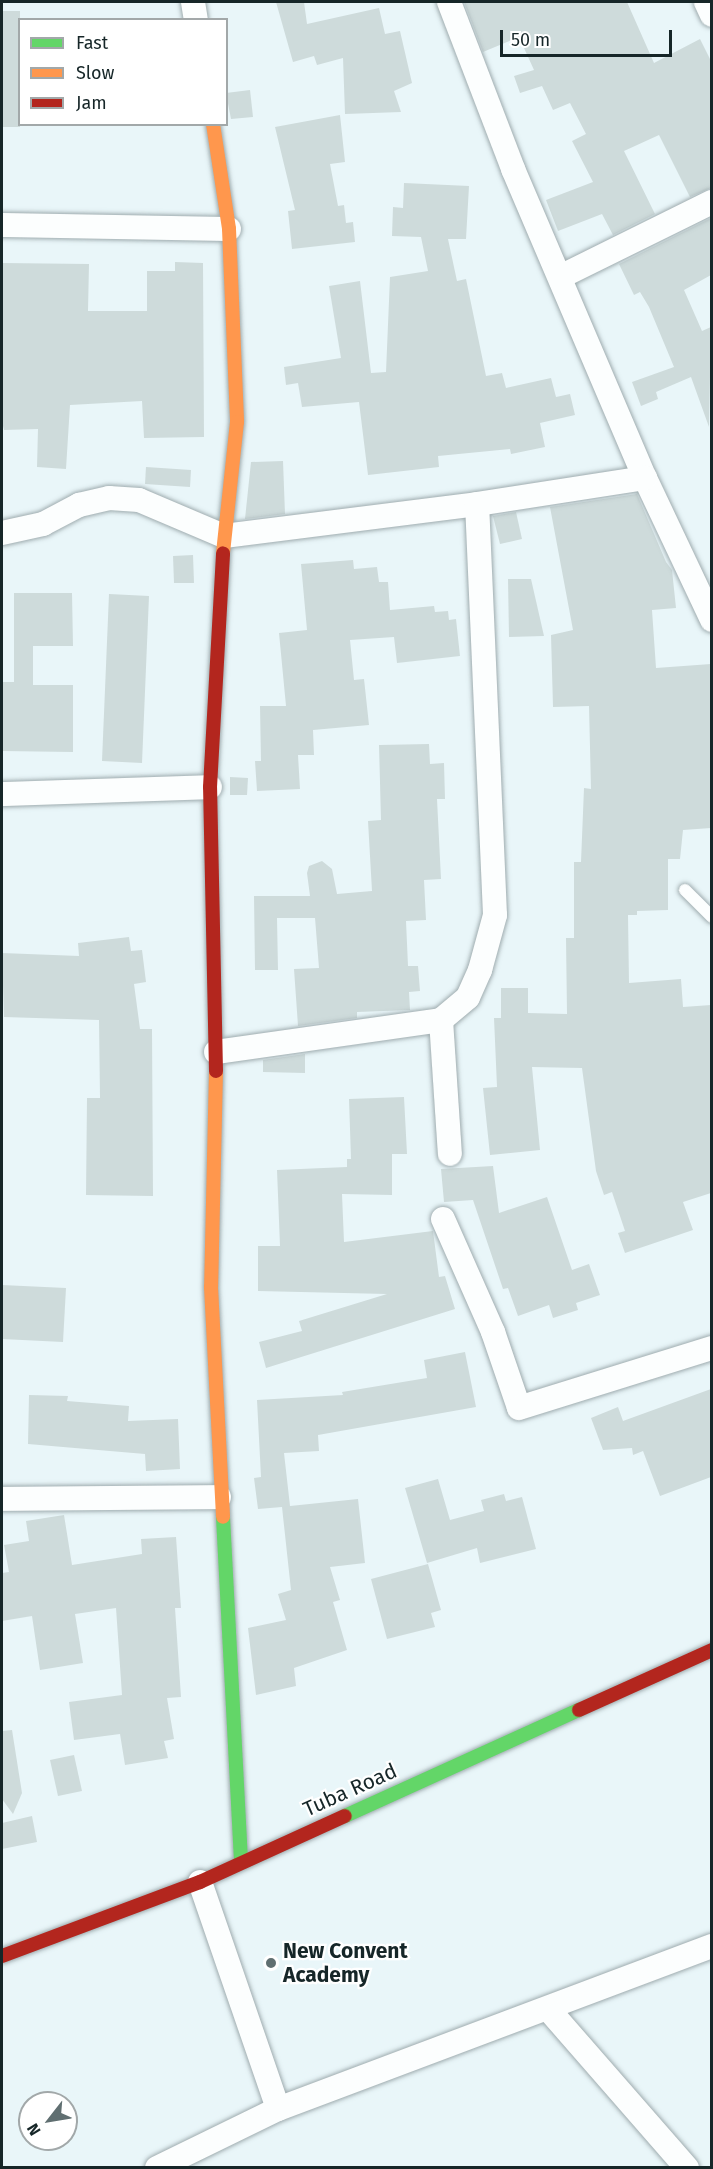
<!DOCTYPE html>
<style>
body{margin:0}
#map{position:relative;width:713px;height:2169px;overflow:hidden;background:#e9f6f9;font-family:"Fira Sans",sans-serif}
div>[style]{position:absolute}
.building>*{inset:0;background:#cedbdb}
.roads{filter:drop-shadow(0 0 2px #9facaf) drop-shadow(0 0 2px #9facaf)}
.lane>*{height:12px;margin:-6px;padding:0 6px;transform-origin:6px;border-radius:6px;background:#fcfefe}
.street>*{height:24px;margin:-12px;padding:0 12px;transform-origin:12px;border-radius:12px;background:#fcfefe}
.fast>*{height:14px;margin:-7px;padding:0 7px;transform-origin:7px;border-radius:7px;background:#63d668}
.slow>*{height:14px;margin:-7px;padding:0 7px;transform-origin:7px;border-radius:7px;background:#ff974d}
.jam>*{height:14px;margin:-7px;padding:0 7px;transform-origin:7px;border-radius:7px;background:#b3261e}
.dots>*{width:16px;height:16px;translate:-50% -50%;box-sizing:border-box;border:3px solid #fff;border-radius:50%}
span{translate:-50% -50%;white-space:nowrap;text-align:center;line-height:1.15;-webkit-text-stroke:4.5px #fff;paint-order:stroke}
.street-label{font-size:21px;color:#162628}
.poi-label{font-size:21px;color:#162628;font-weight:700}
.left{translate:0 -50%;text-align:left}
.frame{position:absolute;inset:0;border:3px solid #162628;pointer-events:none}
.legend{position:absolute;left:18px;top:18px;width:210px;height:108px;box-sizing:border-box;background:#fff;border:2px solid #a2a8a9;margin:0;padding:8px 10px;list-style:none;font-size:18px;color:#162628}
.legend li{display:flex;align-items:center;gap:12px;height:30px}
.legend b{width:30px;border:2px solid #a2a8a9}
.north{position:absolute;left:18px;top:2091px;width:60px;height:60px;box-sizing:border-box;background:#fff;border:2px solid #a2a8a9;border-radius:50%;rotate:239deg;font-size:16px;font-weight:700;line-height:24px;text-align:center;color:#162628}
.north::after{content:'';display:block;margin:auto;width:21px;height:27px;background:#606f71;clip-path:polygon(50% 0,100% 100%,50% 72%,0 100%)}
.scale{position:absolute;left:500px;top:30px;width:172px;height:27px;box-sizing:border-box;border:3px solid #162628;border-top:0;padding-left:8px;font-size:18px;line-height:21px;white-space:nowrap;color:#162628;-webkit-text-stroke:4px #fff;paint-order:stroke}
</style>
<div id="map">
<div class="building">
<i style="clip-path:polygon(276px 2px,304px 2px,307px 24px,379px 8px,385px 34px,400px 31px,412px 83px,394px 91px,401px 112px,345px 114px,343px 58px,317px 65px,314px 56px,293px 62px)"></i>
<i style="clip-path:polygon(464px 2px,627px 2px,654px 63px,700px 39px,711px 61px,711px 188px,690px 197px,659px 135px,624px 151px,655px 214px,613px 235px,602px 214px,558px 231px,546px 200px,593px 182px,572px 141px,586px 134px,570px 103px,553px 110px,542px 86px,520px 93px,514px 76px,534px 70px,519px 37px,483px 52px)"></i>
<i style="clip-path:polygon(2px 11px,20px 11px,20px 127px,3px 127px)"></i>
<i style="clip-path:polygon(250px 90px,253px 117px,231px 119px,226px 93px)"></i>
<i style="clip-path:polygon(340px 115px,345px 162px,330px 164px,338px 206px,344px 205px,346px 223px,353px 222px,355px 242px,292px 249px,288px 211px,295px 210px,275px 127px)"></i>
<i style="clip-path:polygon(404px 183px,469px 186px,466px 239px,448px 239px,457px 281px,466px 279px,486px 376px,502px 373px,506px 388px,551px 378px,556px 397px,570px 394px,575px 415px,540px 423px,545px 447px,511px 454px,510px 449px,438px 456px,439px 467px,368px 475px,359px 402px,302px 407px,298px 383px,286px 385px,284px 367px,341px 358px,329px 286px,360px 281px,371px 373px,386px 372px,390px 277px,428px 271px,421px 237px,392px 236px,393px 207px,403px 208px)"></i>
<i style="clip-path:polygon(711px 218px,711px 275px,684px 290px,702px 331px,711px 327px,709px 427px,691px 377px,656px 392px,658px 399px,641px 406px,632px 382px,674px 367px,649px 307px,640px 292px,634px 295px,619px 264px)"></i>
<i style="clip-path:polygon(175px 262px,203px 263px,204px 437px,144px 438px,142px 401px,70px 405px,66px 469px,37px 467px,38px 429px,4px 430px,2px 422px,2px 263px,89px 264px,88px 311px,147px 311px,147px 271px,175px 271px)"></i>
<i style="clip-path:polygon(283px 461px,285px 514px,245px 519px,251px 462px)"></i>
<i style="clip-path:polygon(146px 467px,191px 470px,190px 487px,145px 484px)"></i>
<i style="clip-path:polygon(637px 494px,666px 562px,672px 570px,676px 608px,652px 610px,656px 668px,711px 664px,711px 828px,683px 830px,680px 859px,668px 859px,668px 910px,637px 911px,637px 915px,628px 915px,629px 983px,681px 979px,683px 1007px,711px 1005px,711px 1193px,683px 1202px,693px 1230px,625px 1253px,618px 1233px,625px 1231px,612px 1192px,604px 1195px,596px 1171px,582px 1068px,532px 1067px,540px 1150px,490px 1155px,483px 1088px,497px 1087px,494px 1018px,501px 1018px,501px 988px,528px 988px,528px 1013px,567px 1014px,566px 938px,574px 938px,574px 862px,581px 862px,584px 788px,591px 789px,589px 706px,553px 707px,551px 635px,573px 630px,550px 507px)"></i>
<i style="clip-path:polygon(516px 512px,522px 539px,500px 544px,493px 516px)"></i>
<i style="clip-path:polygon(193px 555px,194px 583px,174px 583px,173px 556px)"></i>
<i style="clip-path:polygon(353px 560px,354px 569px,377px 567px,379px 582px,388px 582px,390px 610px,434px 606px,435px 612px,448px 611px,449px 620px,456px 619px,460px 656px,397px 663px,394px 637px,350px 640px,354px 680px,364px 679px,369px 725px,313px 730px,314px 755px,298px 755px,300px 789px,257px 791px,255px 761px,261px 761px,260px 706px,286px 706px,279px 633px,307px 630px,301px 564px)"></i>
<i style="clip-path:polygon(508px 579px,531px 579px,544px 636px,509px 637px)"></i>
<i style="clip-path:polygon(14px 593px,72px 593px,73px 646px,33px 646px,33px 685px,73px 685px,73px 752px,2px 751px,2px 682px,14px 682px)"></i>
<i style="clip-path:polygon(109px 594px,149px 596px,142px 763px,102px 761px)"></i>
<i style="clip-path:polygon(429px 744px,430px 764px,444px 763px,445px 799px,437px 799px,441px 879px,424px 880px,426px 920px,406px 921px,408px 966px,418px 966px,420px 991px,409px 992px,410px 1010px,357px 1012px,357px 1018px,298px 1026px,294px 969px,319px 968px,315px 918px,277px 918px,278px 970px,255px 970px,254px 896px,310px 896px,307px 873px,309px 866px,322px 861px,332px 869px,337px 894px,372px 891px,368px 821px,381px 820px,379px 745px)"></i>
<i style="clip-path:polygon(230px 777px,248px 778px,247px 795px,230px 795px)"></i>
<i style="clip-path:polygon(129px 937px,131px 951px,142px 950px,146px 982px,134px 984px,140px 1029px,152px 1029px,153px 1196px,86px 1195px,87px 1098px,100px 1098px,99px 1020px,4px 1017px,2px 953px,79px 956px,78px 943px)"></i>
<i style="clip-path:polygon(305px 1054px,305px 1073px,263px 1072px,263px 1060px)"></i>
<i style="clip-path:polygon(404px 1097px,407px 1154px,392px 1154px,392px 1195px,342px 1194px,344px 1242px,433px 1231px,439px 1277px,445px 1276px,455px 1309px,266px 1368px,259px 1342px,302px 1331px,299px 1321px,387px 1294px,258px 1291px,258px 1246px,280px 1246px,277px 1170px,347px 1167px,347px 1159px,351px 1159px,349px 1099px)"></i>
<i style="clip-path:polygon(493px 1166px,499px 1213px,547px 1197px,572px 1270px,589px 1264px,600px 1295px,576px 1303px,578px 1310px,553px 1318px,549px 1305px,518px 1316px,508px 1288px,503px 1289px,473px 1200px,444px 1202px,441px 1169px)"></i>
<i style="clip-path:polygon(2px 1285px,66px 1288px,63px 1342px,2px 1339px)"></i>
<i style="clip-path:polygon(465px 1352px,476px 1407px,318px 1435px,319px 1451px,284px 1453px,290px 1506px,358px 1499px,365px 1563px,330px 1567px,340px 1600px,333px 1602px,347px 1650px,294px 1668px,296px 1686px,256px 1695px,248px 1628px,286px 1620px,278px 1594px,291px 1590px,282px 1507px,258px 1509px,254px 1478px,261px 1477px,257px 1400px,343px 1395px,342px 1392px,427px 1378px,424px 1360px)"></i>
<i style="clip-path:polygon(711px 1389px,711px 1477px,660px 1496px,643px 1451px,633px 1455px,632px 1448px,603px 1450px,591px 1418px,618px 1407px,623px 1421px)"></i>
<i style="clip-path:polygon(29px 1395px,68px 1396px,67px 1401px,129px 1406px,128px 1421px,178px 1419px,180px 1469px,146px 1471px,145px 1454px,28px 1444px)"></i>
<i style="clip-path:polygon(438px 1479px,450px 1520px,484px 1511px,481px 1500px,504px 1494px,506px 1501px,522px 1497px,536px 1549px,480px 1563px,477px 1548px,427px 1563px,405px 1488px)"></i>
<i style="clip-path:polygon(64px 1515px,72px 1565px,142px 1554px,141px 1539px,176px 1537px,181px 1608px,175px 1608px,181px 1697px,167px 1698px,174px 1739px,164px 1741px,168px 1758px,125px 1765px,120px 1734px,74px 1740px,69px 1702px,122px 1695px,116px 1608px,75px 1614px,83px 1663px,40px 1670px,32px 1616px,2px 1621px,2px 1573px,9px 1572px,4px 1545px,29px 1541px,26px 1521px)"></i>
<i style="clip-path:polygon(428px 1564px,441px 1610px,431px 1613px,435px 1627px,387px 1639px,371px 1579px)"></i>
<i style="clip-path:polygon(12px 1730px,22px 1793px,13px 1814px,2px 1799px,2px 1731px)"></i>
<i style="clip-path:polygon(74px 1755px,82px 1791px,58px 1796px,50px 1760px)"></i>
<i style="clip-path:polygon(32px 1816px,37px 1842px,2px 1849px,2px 1823px)"></i>
</div>
<div class="roads">
<div class="lane">
<i style="left:685px;top:890px;width:38px;rotate:45deg"></i>
</div>
<div class="street">
<i style="left:193px;top:2px;width:18px;rotate:81deg"></i>
<i style="left:449px;top:2px;width:179px;rotate:69deg"></i>
<i style="left:513px;top:169px;width:336px;rotate:66.9deg"></i>
<i style="left:645px;top:478px;width:157px;rotate:64.7deg"></i>
<i style="left:706px;top:2px;width:14px;rotate:65deg"></i>
<i style="left:2px;top:225px;width:227px;rotate:1deg"></i>
<i style="left:560px;top:277px;width:169px;rotate:-26.3deg"></i>
<i style="left:2px;top:533px;width:42px;rotate:-12.4deg"></i>
<i style="left:43px;top:524px;width:41px;rotate:-27.8deg"></i>
<i style="left:79px;top:505px;width:31px;rotate:-13deg"></i>
<i style="left:109px;top:498px;width:30px;rotate:4deg"></i>
<i style="left:139px;top:500px;width:92px;rotate:23deg"></i>
<i style="left:224px;top:536px;width:255px;rotate:-7.2deg"></i>
<i style="left:477px;top:504px;width:170px;rotate:-8.8deg"></i>
<i style="left:2px;top:794px;width:208px;rotate:-1.9deg"></i>
<i style="left:441px;top:1020px;width:134px;rotate:86.2deg"></i>
<i style="left:216px;top:1052px;width:227px;rotate:-8.1deg"></i>
<i style="left:441px;top:1020px;width:35px;rotate:-40deg"></i>
<i style="left:468px;top:997px;width:30px;rotate:-66deg"></i>
<i style="left:480px;top:970px;width:57px;rotate:-74.7deg"></i>
<i style="left:495px;top:915px;width:411px;rotate:-92.5deg"></i>
<i style="left:443px;top:1219px;width:124px;rotate:66.1deg"></i>
<i style="left:493px;top:1332px;width:80px;rotate:71.1deg"></i>
<i style="left:519px;top:1408px;width:202px;rotate:-17.3deg"></i>
<i style="left:2px;top:1499px;width:217px;rotate:-0.5deg"></i>
<i style="left:200px;top:1882px;width:240px;rotate:71deg"></i>
<i style="left:549px;top:2010px;width:210px;rotate:48.9deg"></i>
<i style="left:157px;top:2168px;width:135px;rotate:-26deg"></i>
<i style="left:278px;top:2109px;width:464px;rotate:-20.6deg"></i>
</div>
<div class="fast">
<i style="left:223px;top:1517px;width:345px;rotate:87deg"></i>
<i style="left:345px;top:1816px;width:257px;rotate:-24.4deg"></i>
</div>
<div class="slow">
<i style="left:213px;top:124px;width:106px;rotate:81.3deg"></i>
<i style="left:229px;top:229px;width:193px;rotate:87.6deg"></i>
<i style="left:237px;top:422px;width:132px;rotate:96.1deg"></i>
<i style="left:216px;top:1071px;width:216px;rotate:91.3deg"></i>
<i style="left:211px;top:1287px;width:230px;rotate:87deg"></i>
</div>
<div class="jam">
<i style="left:216px;top:1071px;width:284px;rotate:-91.2deg"></i>
<i style="left:210px;top:787px;width:234px;rotate:-86.8deg"></i>
<i style="left:579px;top:1710px;width:146px;rotate:-24.3deg"></i>
<i style="left:2px;top:1956px;width:211px;rotate:-20.5deg"></i>
<i style="left:200px;top:1882px;width:159px;rotate:-24.5deg"></i>
</div>
</div>
<div class="dots">
<i style="left:271px;top:1963px;background:#606f71"></i>
</div>
<div class="street-label">
<span style="left:350px;top:1790px;rotate:-24deg">Tuba Road</span>
</div>
<div class="poi-label">
<span class="left" style="left:283px;top:1963px">New Convent<br>Academy</span>
</div>
<div class="frame"></div>
<ul class="legend">
<li><b style="height:8px;background:#63d668"></b>Fast</li>
<li><b style="height:8px;background:#ff974d"></b>Slow</li>
<li><b style="height:8px;background:#b3261e"></b>Jam</li>
</ul>
<div class="north">N</div>
<div class="scale">50 m</div>
</div>
